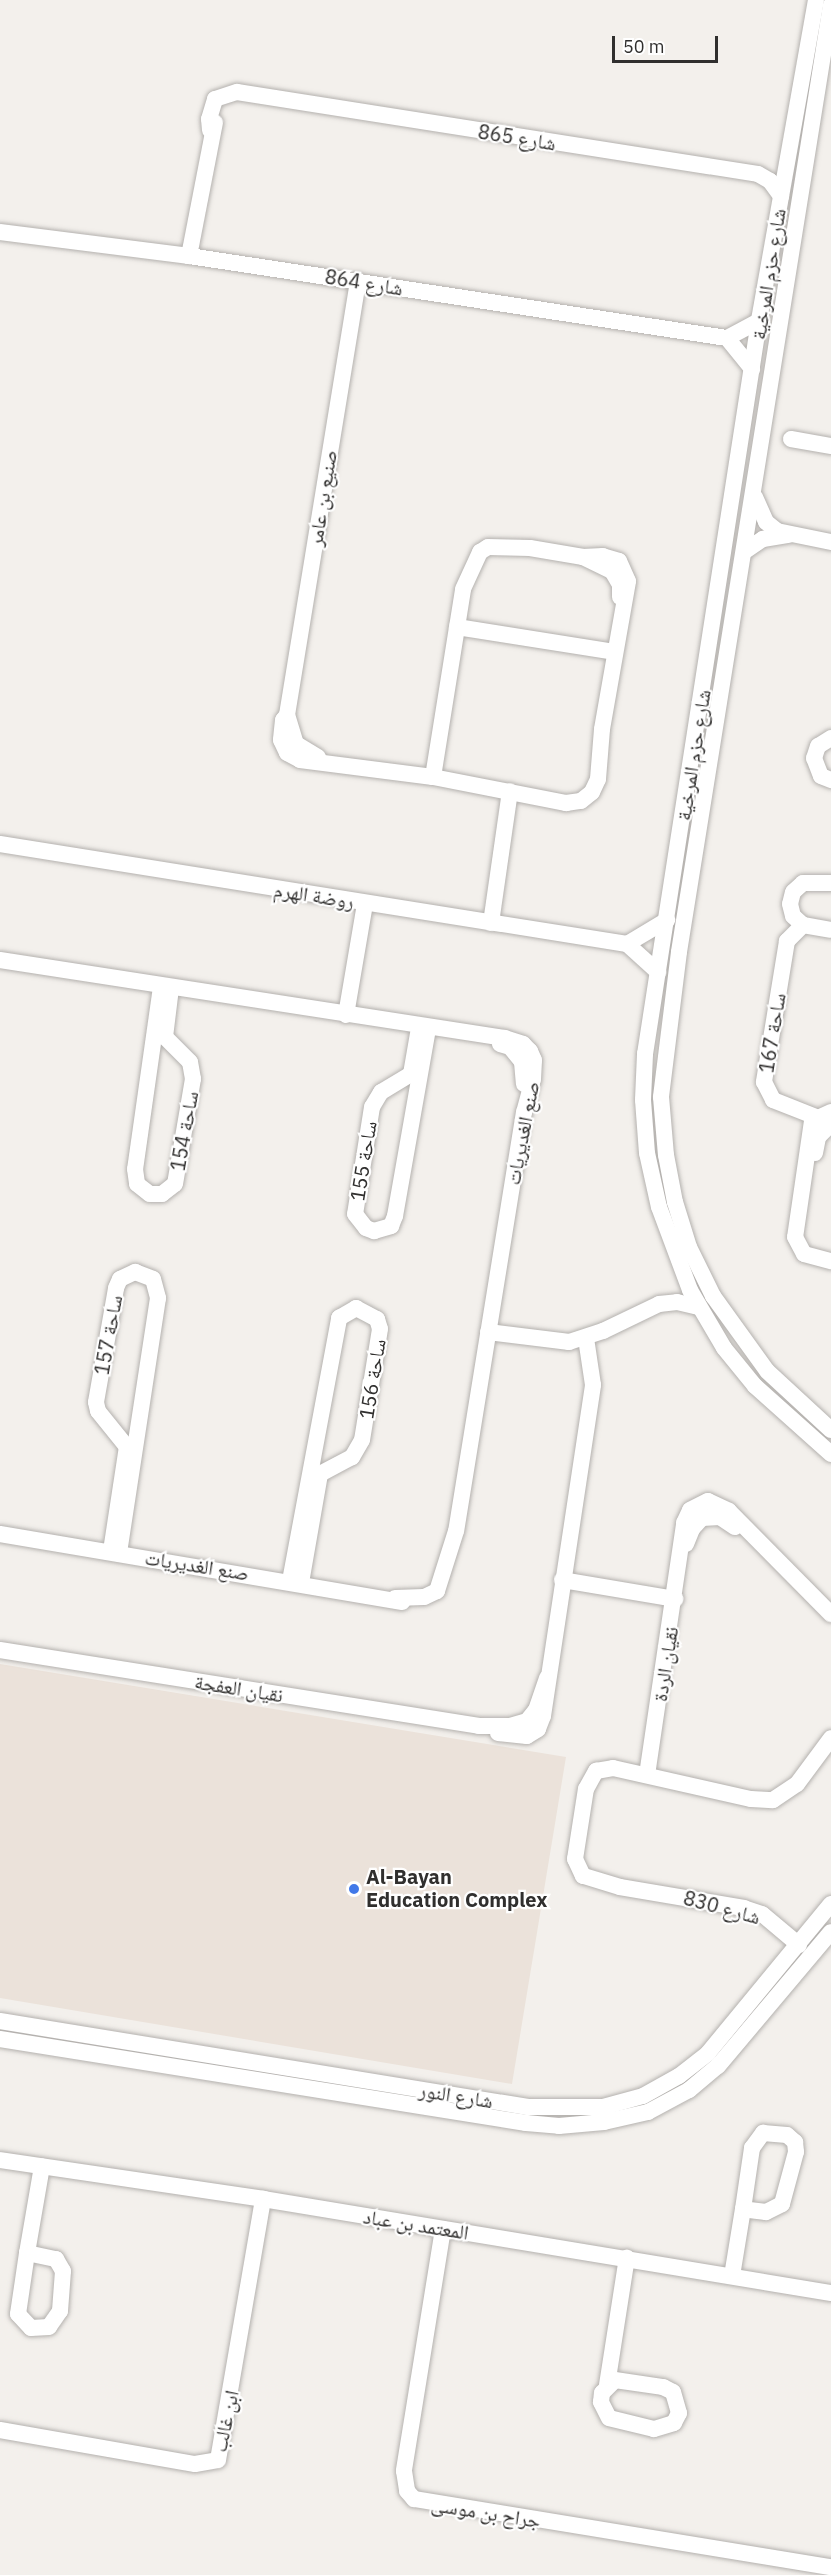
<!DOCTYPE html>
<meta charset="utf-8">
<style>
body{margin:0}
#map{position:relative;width:831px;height:2575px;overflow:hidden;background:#f3f0ec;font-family:"IBM Plex Sans","Noto Naskh Arabic",sans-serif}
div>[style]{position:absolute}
.built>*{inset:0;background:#ebe2da}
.roads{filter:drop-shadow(0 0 2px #b4b1ae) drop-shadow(0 0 2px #b4b1ae)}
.minor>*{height:16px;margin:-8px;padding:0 8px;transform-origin:8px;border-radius:8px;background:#fff}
.dots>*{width:16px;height:16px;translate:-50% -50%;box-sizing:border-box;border:3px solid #fff;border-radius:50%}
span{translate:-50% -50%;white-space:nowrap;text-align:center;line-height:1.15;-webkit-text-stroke:4.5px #fff;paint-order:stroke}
.street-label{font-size:20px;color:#302f2e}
.poi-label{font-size:20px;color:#302f2e;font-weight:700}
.left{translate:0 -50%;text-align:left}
.scale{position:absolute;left:612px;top:36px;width:106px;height:27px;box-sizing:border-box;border:3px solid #302f2e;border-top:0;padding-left:8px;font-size:18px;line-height:21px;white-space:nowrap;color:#302f2e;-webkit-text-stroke:4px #fff;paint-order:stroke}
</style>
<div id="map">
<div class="built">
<i style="clip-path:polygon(0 1664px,566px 1757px,512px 2084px,0 1998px)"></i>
</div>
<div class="roads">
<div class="minor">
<i style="left:816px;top:0;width:326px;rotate:100.1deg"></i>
<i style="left:759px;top:321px;width:742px;rotate:98.84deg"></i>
<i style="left:645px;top:1054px;width:46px;rotate:92.5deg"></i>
<i style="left:643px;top:1100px;width:53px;rotate:85.7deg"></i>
<i style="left:647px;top:1153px;width:55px;rotate:77.5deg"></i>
<i style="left:659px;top:1207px;width:89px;rotate:69.5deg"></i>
<i style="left:690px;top:1290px;width:67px;rotate:59.6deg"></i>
<i style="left:724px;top:1348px;width:49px;rotate:50.8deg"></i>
<i style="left:755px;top:1386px;width:102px;rotate:41.8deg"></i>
<i style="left:831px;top:5px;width:959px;rotate:99.12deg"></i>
<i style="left:679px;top:952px;width:146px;rotate:97.1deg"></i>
<i style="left:661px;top:1097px;width:58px;rotate:85.1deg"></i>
<i style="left:666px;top:1155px;width:48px;rotate:79.2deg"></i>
<i style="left:675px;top:1202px;width:47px;rotate:72.7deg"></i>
<i style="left:689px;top:1247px;width:55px;rotate:63.9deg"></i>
<i style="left:713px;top:1296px;width:92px;rotate:54.2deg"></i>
<i style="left:767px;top:1371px;width:87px;rotate:42.7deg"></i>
<i style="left:210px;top:130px;width:11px;rotate:-95deg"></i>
<i style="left:209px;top:119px;width:21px;rotate:-73deg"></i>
<i style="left:215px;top:99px;width:23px;rotate:-18deg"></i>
<i style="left:237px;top:92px;width:527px;rotate:8.94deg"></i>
<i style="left:758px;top:174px;width:14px;rotate:30deg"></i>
<i style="left:770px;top:181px;width:19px;rotate:54deg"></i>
<i style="left:0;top:232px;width:191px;rotate:7.2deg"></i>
<i style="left:189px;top:256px;width:544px;rotate:8.67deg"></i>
<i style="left:727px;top:338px;width:40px;rotate:51deg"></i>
<i style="left:189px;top:256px;width:136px;rotate:-79deg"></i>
<i style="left:727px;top:338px;width:36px;rotate:-28deg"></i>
<i style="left:791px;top:439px;width:41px;rotate:9.9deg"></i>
<i style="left:755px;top:497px;width:27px;rotate:66deg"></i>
<i style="left:766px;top:522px;width:14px;rotate:39deg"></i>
<i style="left:777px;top:531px;width:55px;rotate:11.5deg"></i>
<i style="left:745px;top:551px;width:22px;rotate:-34deg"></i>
<i style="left:763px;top:539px;width:26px;rotate:-9deg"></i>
<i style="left:457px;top:627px;width:159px;rotate:9deg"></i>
<i style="left:287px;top:715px;width:6px;rotate:129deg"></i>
<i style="left:283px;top:720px;width:20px;rotate:96deg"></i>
<i style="left:281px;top:740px;width:14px;rotate:65deg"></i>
<i style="left:287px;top:753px;width:15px;rotate:28deg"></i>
<i style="left:300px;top:760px;width:134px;rotate:7.3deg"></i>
<i style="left:433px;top:777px;width:136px;rotate:11.1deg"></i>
<i style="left:566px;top:803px;width:15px;rotate:-8deg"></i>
<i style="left:581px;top:801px;width:14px;rotate:-39deg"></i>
<i style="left:592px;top:792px;width:14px;rotate:-65deg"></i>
<i style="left:598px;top:779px;width:50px;rotate:-85.4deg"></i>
<i style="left:602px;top:729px;width:150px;rotate:-80deg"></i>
<i style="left:628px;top:581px;width:22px;rotate:-114deg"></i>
<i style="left:619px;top:561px;width:17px;rotate:-163deg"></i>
<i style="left:603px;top:556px;width:20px;rotate:177deg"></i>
<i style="left:831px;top:738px;width:15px;rotate:148deg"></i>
<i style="left:818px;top:746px;width:13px;rotate:108deg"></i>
<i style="left:814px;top:758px;width:19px;rotate:69deg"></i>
<i style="left:821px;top:776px;width:11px;rotate:22deg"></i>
<i style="left:318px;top:757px;width:26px;rotate:-149deg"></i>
<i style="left:296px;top:744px;width:30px;rotate:-107deg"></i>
<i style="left:287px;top:715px;width:440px;rotate:-80.7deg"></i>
<i style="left:433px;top:777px;width:190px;rotate:-80.9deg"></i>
<i style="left:463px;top:589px;width:41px;rotate:-65.3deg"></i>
<i style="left:480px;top:552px;width:9px;rotate:-32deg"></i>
<i style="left:488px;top:547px;width:42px;rotate:1.4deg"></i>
<i style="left:530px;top:548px;width:54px;rotate:9.6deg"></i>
<i style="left:583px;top:557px;width:32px;rotate:26deg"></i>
<i style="left:612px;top:571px;width:16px;rotate:60deg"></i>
<i style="left:620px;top:585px;width:12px;rotate:90deg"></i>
<i style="left:0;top:844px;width:635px;rotate:9.06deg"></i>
<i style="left:627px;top:944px;width:47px;rotate:-31deg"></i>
<i style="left:831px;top:883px;width:28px;rotate:180deg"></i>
<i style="left:803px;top:883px;width:13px;rotate:138deg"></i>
<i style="left:793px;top:892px;width:12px;rotate:104deg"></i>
<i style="left:790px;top:904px;width:12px;rotate:76deg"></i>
<i style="left:793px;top:916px;width:13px;rotate:42deg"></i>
<i style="left:803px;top:925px;width:28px;rotate:10deg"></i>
<i style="left:491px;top:923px;width:133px;rotate:-81.8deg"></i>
<i style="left:803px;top:925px;width:23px;rotate:135deg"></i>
<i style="left:787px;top:941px;width:143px;rotate:99.3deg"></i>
<i style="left:764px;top:1082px;width:20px;rotate:63deg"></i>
<i style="left:773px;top:1100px;width:46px;rotate:21.6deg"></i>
<i style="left:627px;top:944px;width:42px;rotate:42.1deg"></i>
<i style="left:0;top:960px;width:511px;rotate:8.78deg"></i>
<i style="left:505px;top:1038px;width:19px;rotate:18deg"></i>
<i style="left:523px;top:1044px;width:10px;rotate:45deg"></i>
<i style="left:530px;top:1051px;width:10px;rotate:66deg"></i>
<i style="left:534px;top:1060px;width:19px;rotate:93deg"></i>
<i style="left:533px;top:1079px;width:34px;rotate:105deg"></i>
<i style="left:524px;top:1112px;width:424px;rotate:99.2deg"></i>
<i style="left:456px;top:1531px;width:63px;rotate:107.6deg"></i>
<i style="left:437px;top:1591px;width:14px;rotate:155deg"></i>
<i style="left:424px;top:1597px;width:29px;rotate:178deg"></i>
<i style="left:161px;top:987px;width:184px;rotate:98.1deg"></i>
<i style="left:135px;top:1169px;width:15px;rotate:82deg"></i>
<i style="left:137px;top:1184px;width:16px;rotate:38deg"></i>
<i style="left:150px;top:1194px;width:12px"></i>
<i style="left:162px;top:1194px;width:16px;rotate:-38deg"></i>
<i style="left:175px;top:1184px;width:107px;rotate:-80.3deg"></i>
<i style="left:193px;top:1079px;width:17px;rotate:-100deg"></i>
<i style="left:190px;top:1062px;width:35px;rotate:-135deg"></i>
<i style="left:165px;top:1037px;width:49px;rotate:-83deg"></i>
<i style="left:346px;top:1015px;width:113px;rotate:-80.3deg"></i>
<i style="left:419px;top:1028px;width:47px;rotate:99.9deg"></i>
<i style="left:411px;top:1074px;width:35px;rotate:149deg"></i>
<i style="left:381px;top:1092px;width:17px;rotate:121deg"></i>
<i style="left:372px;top:1107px;width:108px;rotate:99deg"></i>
<i style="left:355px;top:1214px;width:18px;rotate:52deg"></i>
<i style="left:366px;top:1228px;width:9px;rotate:21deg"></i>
<i style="left:374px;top:1231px;width:18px;rotate:-16deg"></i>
<i style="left:391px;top:1226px;width:11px;rotate:-68deg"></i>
<i style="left:395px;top:1216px;width:190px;rotate:-80deg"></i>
<i style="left:500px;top:1044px;width:10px;rotate:17deg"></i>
<i style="left:510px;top:1047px;width:19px;rotate:51deg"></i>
<i style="left:522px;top:1062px;width:22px;rotate:85deg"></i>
<i style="left:831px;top:1112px;width:21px;rotate:155deg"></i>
<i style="left:812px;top:1121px;width:117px;rotate:98.3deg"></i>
<i style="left:795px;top:1237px;width:19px;rotate:62deg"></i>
<i style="left:804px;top:1254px;width:28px;rotate:15deg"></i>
<i style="left:815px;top:1153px;width:16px;rotate:-79deg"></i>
<i style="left:818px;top:1137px;width:18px;rotate:-45deg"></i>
<i style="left:488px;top:1332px;width:82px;rotate:7deg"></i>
<i style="left:569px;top:1342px;width:36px;rotate:-18deg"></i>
<i style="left:603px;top:1331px;width:62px;rotate:-25.7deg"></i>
<i style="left:659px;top:1304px;width:18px;rotate:-6deg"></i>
<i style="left:677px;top:1302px;width:23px;rotate:13deg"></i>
<i style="left:0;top:1534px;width:408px;rotate:9.6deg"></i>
<i style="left:686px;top:1544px;width:16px;rotate:-68deg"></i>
<i style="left:692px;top:1529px;width:15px;rotate:-48deg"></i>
<i style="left:702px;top:1518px;width:18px;rotate:-3deg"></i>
<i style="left:720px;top:1517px;width:18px;rotate:34deg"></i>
<i style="left:111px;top:1551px;width:105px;rotate:-81.3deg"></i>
<i style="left:127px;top:1447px;width:46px;rotate:-128.9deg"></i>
<i style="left:98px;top:1411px;width:9px;rotate:-103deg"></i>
<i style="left:96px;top:1402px;width:116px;rotate:-80deg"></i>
<i style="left:116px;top:1288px;width:10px;rotate:-66deg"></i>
<i style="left:120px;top:1279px;width:17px;rotate:-25deg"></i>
<i style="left:135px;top:1272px;width:19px;rotate:21deg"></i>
<i style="left:153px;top:1279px;width:20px;rotate:75deg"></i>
<i style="left:158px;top:1298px;width:257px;rotate:98.7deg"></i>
<i style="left:562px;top:1580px;width:115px;rotate:9.5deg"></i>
<i style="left:290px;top:1581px;width:268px;rotate:-79.4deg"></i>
<i style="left:339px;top:1318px;width:20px;rotate:-30deg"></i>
<i style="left:356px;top:1308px;width:24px;rotate:28deg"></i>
<i style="left:377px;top:1319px;width:10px;rotate:73deg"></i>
<i style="left:380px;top:1329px;width:112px;rotate:99.2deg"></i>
<i style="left:362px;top:1440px;width:20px;rotate:120deg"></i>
<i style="left:352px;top:1457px;width:36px;rotate:152deg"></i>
<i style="left:320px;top:1474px;width:111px;rotate:99.9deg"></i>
<i style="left:0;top:1650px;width:485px;rotate:9deg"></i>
<i style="left:479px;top:1726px;width:31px"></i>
<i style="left:510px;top:1726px;width:18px;rotate:-16deg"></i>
<i style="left:527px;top:1721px;width:14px;rotate:-51deg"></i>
<i style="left:536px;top:1710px;width:34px;rotate:-71deg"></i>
<i style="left:498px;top:1733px;width:29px;rotate:6deg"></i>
<i style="left:527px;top:1736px;width:13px;rotate:-32deg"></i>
<i style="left:538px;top:1729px;width:14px;rotate:-69deg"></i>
<i style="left:543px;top:1716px;width:335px;rotate:-81.4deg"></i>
<i style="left:593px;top:1385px;width:48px;rotate:-98.5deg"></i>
<i style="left:647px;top:1775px;width:255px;rotate:-81.6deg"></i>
<i style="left:684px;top:1523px;width:14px;rotate:-65deg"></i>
<i style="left:690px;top:1510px;width:20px;rotate:-27deg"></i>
<i style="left:708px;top:1501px;width:23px;rotate:25deg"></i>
<i style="left:729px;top:1511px;width:145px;rotate:45.3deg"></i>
<i style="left:799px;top:1945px;width:48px;rotate:-140deg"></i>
<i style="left:762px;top:1914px;width:19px;rotate:-162deg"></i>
<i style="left:744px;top:1908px;width:126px;rotate:-170.4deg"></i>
<i style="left:620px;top:1887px;width:39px;rotate:-163deg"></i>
<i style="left:583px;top:1876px;width:19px;rotate:-115deg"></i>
<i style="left:575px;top:1859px;width:71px;rotate:-81.1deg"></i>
<i style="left:586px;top:1789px;width:21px;rotate:-61deg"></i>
<i style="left:596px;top:1771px;width:17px;rotate:-10deg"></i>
<i style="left:613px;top:1768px;width:141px;rotate:12.7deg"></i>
<i style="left:751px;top:1799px;width:22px;rotate:3deg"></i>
<i style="left:773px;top:1800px;width:29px;rotate:-34deg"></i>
<i style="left:797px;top:1784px;width:57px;rotate:-53.5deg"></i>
<i style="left:0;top:2021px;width:535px;rotate:9.25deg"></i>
<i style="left:528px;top:2107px;width:75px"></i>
<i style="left:603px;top:2107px;width:41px;rotate:-15.4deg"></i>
<i style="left:643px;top:2096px;width:41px;rotate:-29.1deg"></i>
<i style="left:679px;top:2076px;width:37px;rotate:-38deg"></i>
<i style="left:708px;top:2053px;width:193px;rotate:-50.5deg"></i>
<i style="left:0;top:2039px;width:533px;rotate:9.07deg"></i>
<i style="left:526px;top:2123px;width:33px;rotate:5deg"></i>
<i style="left:559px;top:2126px;width:45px;rotate:-5.1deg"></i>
<i style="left:604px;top:2122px;width:45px;rotate:-12.8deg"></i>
<i style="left:648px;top:2112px;width:47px;rotate:-28.2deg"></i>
<i style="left:689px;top:2090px;width:38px;rotate:-40deg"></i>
<i style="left:718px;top:2066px;width:175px;rotate:-49.9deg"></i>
<i style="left:763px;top:2133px;width:24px;rotate:5deg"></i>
<i style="left:787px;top:2135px;width:11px;rotate:41deg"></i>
<i style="left:795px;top:2142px;width:10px;rotate:84deg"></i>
<i style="left:796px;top:2152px;width:54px;rotate:105.1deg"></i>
<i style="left:782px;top:2204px;width:18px;rotate:153deg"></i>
<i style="left:766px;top:2212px;width:23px;rotate:-173deg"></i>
<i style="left:743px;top:2209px;width:62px;rotate:-81.6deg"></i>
<i style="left:752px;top:2148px;width:19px;rotate:-54deg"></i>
<i style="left:0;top:2160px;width:266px;rotate:8.4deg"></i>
<i style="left:263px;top:2199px;width:576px;rotate:9.4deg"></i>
<i style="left:443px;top:2229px;width:245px;rotate:99.2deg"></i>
<i style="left:404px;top:2471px;width:20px;rotate:81deg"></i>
<i style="left:407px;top:2491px;width:11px;rotate:49deg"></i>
<i style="left:414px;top:2499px;width:423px;rotate:9.3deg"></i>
<i style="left:27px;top:2253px;width:30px;rotate:12deg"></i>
<i style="left:56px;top:2259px;width:14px;rotate:60deg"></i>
<i style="left:63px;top:2271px;width:40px;rotate:94.3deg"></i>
<i style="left:60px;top:2311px;width:19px;rotate:125deg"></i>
<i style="left:49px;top:2327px;width:18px;rotate:177deg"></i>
<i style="left:31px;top:2328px;width:19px;rotate:-133deg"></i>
<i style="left:18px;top:2314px;width:62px;rotate:-81.6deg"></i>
<i style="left:27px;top:2253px;width:88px;rotate:-80.2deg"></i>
<i style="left:732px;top:2276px;width:68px;rotate:-80.7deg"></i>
<i style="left:615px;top:2380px;width:49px;rotate:8.3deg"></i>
<i style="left:663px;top:2387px;width:11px;rotate:27deg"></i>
<i style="left:673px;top:2392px;width:22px;rotate:74deg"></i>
<i style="left:679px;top:2413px;width:11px;rotate:117deg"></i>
<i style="left:674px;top:2423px;width:21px;rotate:163deg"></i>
<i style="left:654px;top:2429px;width:46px;rotate:-166.3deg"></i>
<i style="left:609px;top:2418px;width:18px;rotate:-117deg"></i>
<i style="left:601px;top:2402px;width:9px;rotate:-84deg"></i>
<i style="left:602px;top:2393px;width:18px;rotate:-45deg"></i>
<i style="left:607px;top:2385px;width:129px;rotate:-81.1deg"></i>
<i style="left:0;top:2430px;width:198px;rotate:9.9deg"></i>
<i style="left:195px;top:2464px;width:23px;rotate:-10deg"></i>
<i style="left:218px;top:2460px;width:265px;rotate:-80.2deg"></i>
</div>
</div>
<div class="dots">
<i style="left:354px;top:1889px;background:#4178e8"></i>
</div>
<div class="street-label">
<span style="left:517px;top:137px;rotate:9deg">شارع 865</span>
<span style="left:768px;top:274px;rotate:-81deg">شارع حزم المرخية</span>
<span style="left:364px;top:282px;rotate:9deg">شارع 864</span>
<span style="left:322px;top:498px;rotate:-81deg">صنيع بن عامر</span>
<span style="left:693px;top:755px;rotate:-81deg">شارع حزم المرخية</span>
<span style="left:314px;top:895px;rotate:9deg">روضة الهرم</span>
<span style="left:772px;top:1033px;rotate:-81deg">ساحة 167</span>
<span style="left:184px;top:1131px;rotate:-80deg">ساحة 154</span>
<span style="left:522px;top:1133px;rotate:-79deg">صنع الغديريات</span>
<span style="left:363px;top:1161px;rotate:-81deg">ساحة 155</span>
<span style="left:108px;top:1335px;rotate:-80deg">ساحة 157</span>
<span style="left:372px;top:1379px;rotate:-81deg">ساحة 156</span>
<span style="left:197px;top:1565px;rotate:9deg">صنع الغديريات</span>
<span style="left:665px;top:1664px;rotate:-81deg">نقيان الردة</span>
<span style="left:239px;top:1688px;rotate:9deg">نقيان العفجة</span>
<span style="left:722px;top:1907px;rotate:15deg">شارع 830</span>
<span style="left:456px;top:2095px;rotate:9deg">شارع النور</span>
<span style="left:416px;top:2224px;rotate:9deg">المعتمد بن عباد</span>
<span style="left:225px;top:2421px;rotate:-78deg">ابن غالب</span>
<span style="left:486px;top:2512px;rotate:9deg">جراح بن موسى</span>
</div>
<div class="poi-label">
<span class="left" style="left:366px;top:1888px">Al-Bayan<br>Education Complex</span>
</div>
<div class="scale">50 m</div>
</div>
